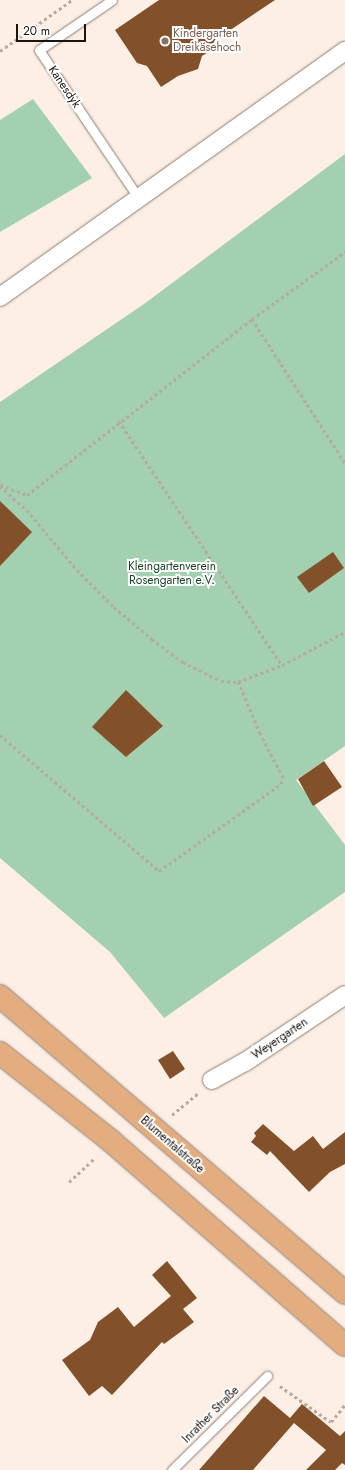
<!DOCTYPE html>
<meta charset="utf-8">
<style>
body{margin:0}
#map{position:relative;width:345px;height:1470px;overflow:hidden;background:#fdefe5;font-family:Jost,sans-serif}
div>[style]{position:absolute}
.green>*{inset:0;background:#a2d0b0}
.building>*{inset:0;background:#825029}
.path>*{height:2.5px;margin-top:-1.25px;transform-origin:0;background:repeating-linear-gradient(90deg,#b5a9a1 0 3px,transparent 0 6px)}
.roads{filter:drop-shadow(0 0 1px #8d7d72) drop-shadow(0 0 1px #8d7d72)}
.lane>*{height:9px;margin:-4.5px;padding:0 4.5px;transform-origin:4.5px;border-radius:4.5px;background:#fff}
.street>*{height:18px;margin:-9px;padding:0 9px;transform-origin:9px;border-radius:9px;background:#fff}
.primary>*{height:22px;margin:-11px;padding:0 11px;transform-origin:11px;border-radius:11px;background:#e3ad7f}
.dots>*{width:11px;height:11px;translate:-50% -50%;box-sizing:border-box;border:2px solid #fff;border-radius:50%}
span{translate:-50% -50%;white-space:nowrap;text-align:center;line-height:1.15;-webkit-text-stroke:4px #fff;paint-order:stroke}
.education-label{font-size:12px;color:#785e54}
.left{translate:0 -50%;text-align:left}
.street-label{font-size:12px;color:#1a1410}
.park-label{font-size:12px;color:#174529}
.scale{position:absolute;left:16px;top:24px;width:70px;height:18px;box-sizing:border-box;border:2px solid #1a1410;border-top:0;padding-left:5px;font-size:12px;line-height:14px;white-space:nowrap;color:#1a1410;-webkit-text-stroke:3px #fff;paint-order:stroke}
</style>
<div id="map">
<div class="green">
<i style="clip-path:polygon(33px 99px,92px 178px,0 232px,0 120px)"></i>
<i style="clip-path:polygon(345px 154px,345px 746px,296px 780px,345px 845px,345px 892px,164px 1018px,110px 952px,0 858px,0 402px,144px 304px)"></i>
</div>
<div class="building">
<i style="clip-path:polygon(159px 0,275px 0,214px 41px,213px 49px,202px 56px,198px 69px,178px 76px,161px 87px,147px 66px,137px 63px,115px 30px)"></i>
<i style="clip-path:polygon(0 501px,32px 532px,0 566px)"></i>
<i style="clip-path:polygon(333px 552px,344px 568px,309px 593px,297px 577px)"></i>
<i style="clip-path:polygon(126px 690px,163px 726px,126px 757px,92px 727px)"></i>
<i style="clip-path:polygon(324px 761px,342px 787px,313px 806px,298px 779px)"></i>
<i style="clip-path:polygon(173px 1051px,185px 1069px,170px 1079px,158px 1060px)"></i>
<i style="clip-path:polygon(263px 1124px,294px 1151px,313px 1136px,323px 1149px,345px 1132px,345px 1164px,330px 1172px,309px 1192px,270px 1151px,267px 1155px,251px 1142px,256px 1136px,254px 1133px)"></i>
<i style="clip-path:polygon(167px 1261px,197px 1298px,183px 1309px,194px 1322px,164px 1344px,162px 1342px,112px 1395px,102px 1386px,89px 1396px,62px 1360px,90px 1340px,98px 1322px,118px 1307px,134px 1327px,171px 1296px,152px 1275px)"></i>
<i style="clip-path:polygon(264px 1396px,290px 1418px,302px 1404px,340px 1436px,345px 1431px,345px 1465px,342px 1463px,335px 1470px,306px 1470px,326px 1450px,294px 1423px,253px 1470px,199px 1470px)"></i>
</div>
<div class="path">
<i style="left:0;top:51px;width:88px;rotate:-35.3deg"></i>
<i style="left:252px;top:319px;width:171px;rotate:57.1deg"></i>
<i style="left:119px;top:421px;width:293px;rotate:56.3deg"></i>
<i style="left:0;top:485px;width:29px;rotate:20deg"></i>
<i style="left:27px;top:495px;width:286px;rotate:-38deg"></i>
<i style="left:252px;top:319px;width:115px;rotate:-35.8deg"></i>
<i style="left:0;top:486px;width:36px;rotate:42deg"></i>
<i style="left:27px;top:510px;width:78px;rotate:50.2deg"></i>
<i style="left:77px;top:570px;width:52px;rotate:45deg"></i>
<i style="left:114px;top:607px;width:50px;rotate:40.1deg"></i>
<i style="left:152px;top:639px;width:39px;rotate:37deg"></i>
<i style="left:183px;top:662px;width:42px;rotate:26.6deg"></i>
<i style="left:221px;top:681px;width:17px;rotate:3deg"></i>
<i style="left:0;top:735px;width:209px;rotate:40.5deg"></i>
<i style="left:159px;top:871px;width:150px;rotate:-35.5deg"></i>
<i style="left:281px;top:784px;width:6px;rotate:-72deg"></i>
<i style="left:283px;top:778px;width:50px;rotate:-117.6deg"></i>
<i style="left:260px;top:734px;width:56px;rotate:-112.9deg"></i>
<i style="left:238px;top:682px;width:47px;rotate:-21.1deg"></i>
<i style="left:282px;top:665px;width:71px;rotate:-27.6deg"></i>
<i style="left:172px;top:1115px;width:33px;rotate:-40deg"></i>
<i style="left:69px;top:1182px;width:35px;rotate:-43deg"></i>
<i style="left:280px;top:1386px;width:62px;rotate:35.2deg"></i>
<i style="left:331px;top:1422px;width:22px;rotate:-51deg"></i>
</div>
<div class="roads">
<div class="lane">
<i style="left:112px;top:0;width:88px;rotate:145.6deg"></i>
<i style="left:39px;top:50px;width:179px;rotate:56.1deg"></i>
<i style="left:172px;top:1470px;width:134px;rotate:-44.7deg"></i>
</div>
<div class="street">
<i style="left:0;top:297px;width:424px;rotate:-35.5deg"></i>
<i style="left:212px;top:1080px;width:38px;rotate:-29deg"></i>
<i style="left:245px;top:1062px;width:120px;rotate:-33.8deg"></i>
</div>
<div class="primary">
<i style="left:0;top:996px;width:455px;rotate:40.7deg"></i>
<i style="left:0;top:1053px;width:142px;rotate:38.4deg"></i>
<i style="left:111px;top:1141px;width:310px;rotate:41.1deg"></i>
</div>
</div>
<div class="dots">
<i style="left:165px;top:41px;background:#8d6e63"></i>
</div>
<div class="education-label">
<span class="left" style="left:173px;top:41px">Kindergarten<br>Dreikäsehoch</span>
</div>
<div class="street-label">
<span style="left:64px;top:87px;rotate:56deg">Kanesdyk</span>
<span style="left:280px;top:1039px;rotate:-34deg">Weyergarten</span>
<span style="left:172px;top:1145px;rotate:41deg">Blumentalstraße</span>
<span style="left:211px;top:1415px;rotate:-45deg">Inrather Straße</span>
</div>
<div class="park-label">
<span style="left:172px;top:574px">Kleingartenverein<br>Rosengarten e.V.</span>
</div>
<div class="scale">20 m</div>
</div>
